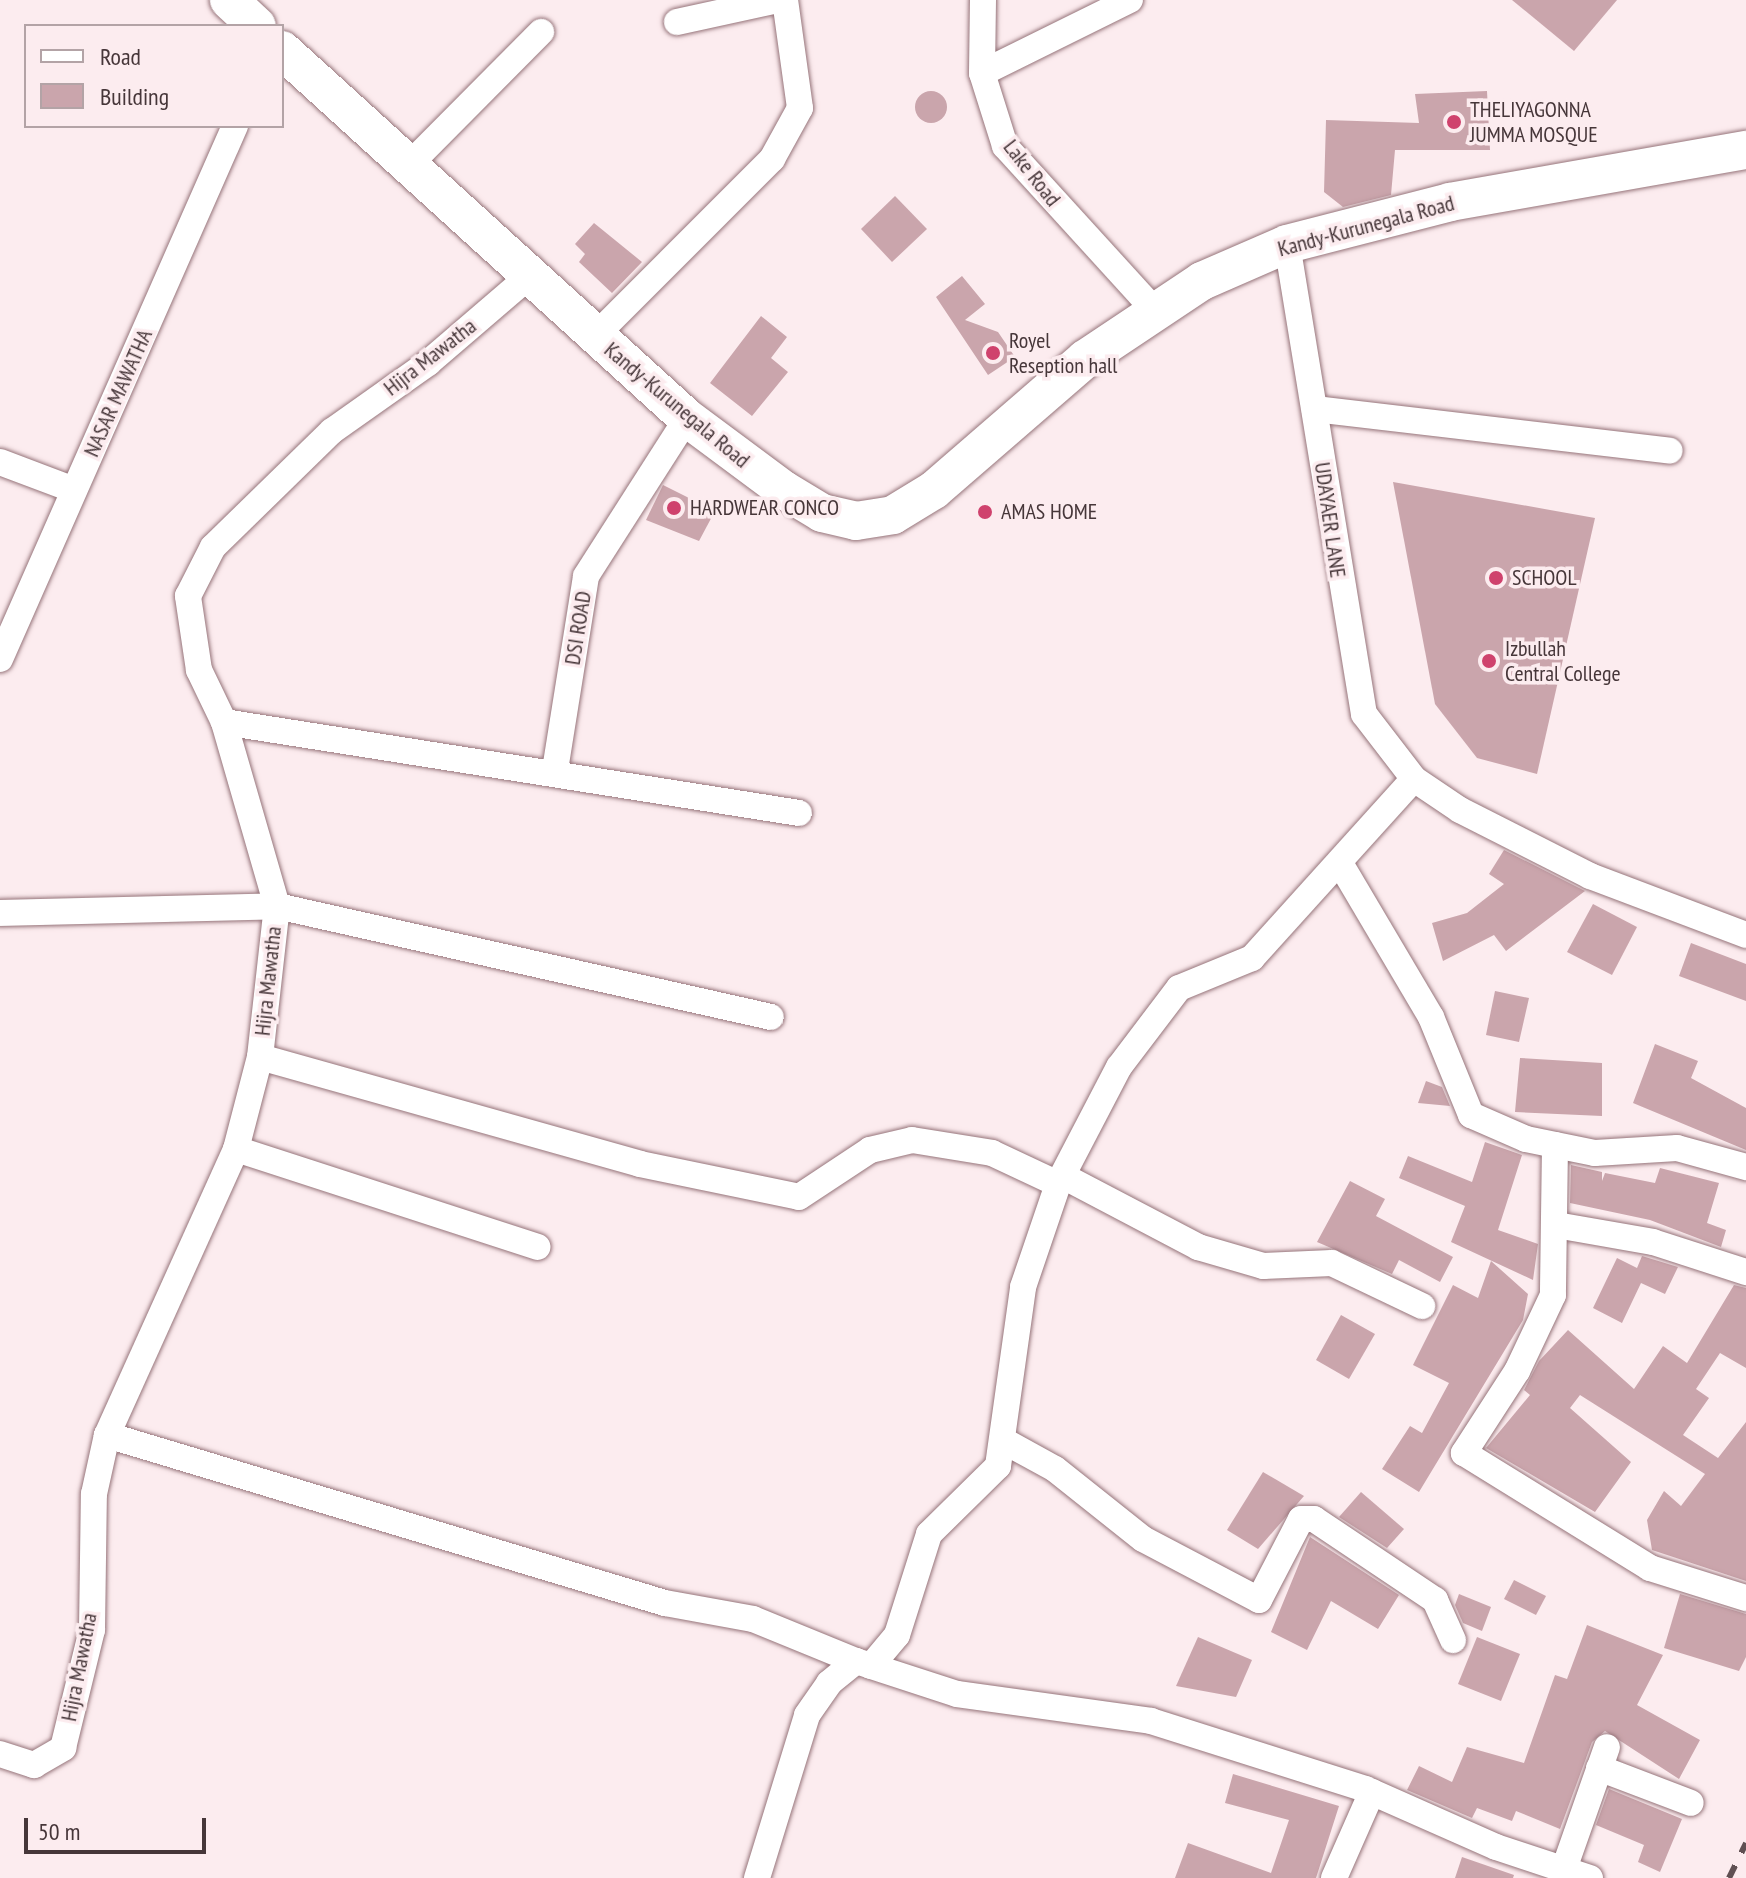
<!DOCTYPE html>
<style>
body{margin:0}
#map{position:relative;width:1746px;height:1878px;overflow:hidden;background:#fcecef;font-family:"PT Sans Narrow",sans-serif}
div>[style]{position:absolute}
.building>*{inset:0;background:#caa5ac}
.round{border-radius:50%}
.roads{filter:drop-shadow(0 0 2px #96747a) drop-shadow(0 0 2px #96747a)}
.minor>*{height:26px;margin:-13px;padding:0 13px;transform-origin:13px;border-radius:13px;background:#fff}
.highway>*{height:38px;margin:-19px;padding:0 19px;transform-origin:19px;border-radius:19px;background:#fff}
.rail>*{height:6px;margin-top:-3px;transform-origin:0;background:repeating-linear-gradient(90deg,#605053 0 14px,transparent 0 28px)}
.dots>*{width:22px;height:22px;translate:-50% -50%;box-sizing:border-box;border:4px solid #fcecef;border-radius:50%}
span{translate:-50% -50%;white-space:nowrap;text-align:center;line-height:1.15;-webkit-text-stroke:7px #fcecef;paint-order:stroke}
.poi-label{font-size:22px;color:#463639}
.left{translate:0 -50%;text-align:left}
.street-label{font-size:22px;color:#463639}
.legend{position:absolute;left:24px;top:24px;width:260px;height:104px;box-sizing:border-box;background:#fcecef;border:2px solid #b3a3a6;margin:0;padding:10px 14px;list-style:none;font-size:24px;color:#463639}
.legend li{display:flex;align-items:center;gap:16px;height:40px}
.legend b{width:40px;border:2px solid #b3a3a6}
.scale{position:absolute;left:24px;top:1818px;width:182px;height:36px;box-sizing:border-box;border:4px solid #463639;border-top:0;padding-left:10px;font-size:24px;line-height:28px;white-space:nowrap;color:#463639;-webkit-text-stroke:6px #fcecef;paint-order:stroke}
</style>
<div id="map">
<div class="building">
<i style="clip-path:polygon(1512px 0,1617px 0,1574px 51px)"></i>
<i class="round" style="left:915px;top:91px;width:32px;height:32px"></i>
<i style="clip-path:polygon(1487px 91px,1490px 150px,1395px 150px,1391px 195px,1343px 207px,1324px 192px,1326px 120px,1419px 123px,1415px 94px)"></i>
<i style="clip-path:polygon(895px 196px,927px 229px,892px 262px,861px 229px)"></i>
<i style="clip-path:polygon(594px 223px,642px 262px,612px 293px,579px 262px,585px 254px,575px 244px)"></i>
<i style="clip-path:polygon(962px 276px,985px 304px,965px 320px,998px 332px,1015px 357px,988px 375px,936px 297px)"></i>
<i style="clip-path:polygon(761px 316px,787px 337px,771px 358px,788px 372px,752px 416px,710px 383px)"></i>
<i style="clip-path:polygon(1393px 482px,1595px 518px,1537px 774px,1477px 758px,1435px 704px)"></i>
<i style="clip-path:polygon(663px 485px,715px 511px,699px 541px,646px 520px)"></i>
<i style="clip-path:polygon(1504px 850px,1585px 891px,1506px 951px,1494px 935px,1443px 961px,1432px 923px,1467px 913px,1504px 884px,1489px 874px)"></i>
<i style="clip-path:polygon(1593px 904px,1637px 927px,1612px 975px,1567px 952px)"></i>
<i style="clip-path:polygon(1691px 943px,1746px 964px,1746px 1001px,1679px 976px)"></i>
<i style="clip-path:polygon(1495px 991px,1529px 998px,1519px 1042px,1486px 1035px)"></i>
<i style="clip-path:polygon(1655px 1044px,1698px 1061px,1691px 1078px,1746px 1108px,1746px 1150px,1633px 1103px)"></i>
<i style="clip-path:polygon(1520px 1058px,1602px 1063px,1602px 1116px,1515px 1112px)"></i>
<i style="clip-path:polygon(1426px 1081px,1442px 1087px,1450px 1106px,1418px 1103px)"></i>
<i style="clip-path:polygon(1485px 1142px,1522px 1155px,1498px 1230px,1538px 1244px,1533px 1280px,1451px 1242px,1465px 1206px,1399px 1178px,1408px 1156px,1472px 1182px)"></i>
<i style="clip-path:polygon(1571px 1165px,1602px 1172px,1602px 1181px,1605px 1173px,1655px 1183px,1660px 1168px,1719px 1183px,1707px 1223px,1726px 1230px,1721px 1247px,1650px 1220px,1570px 1203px)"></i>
<i style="clip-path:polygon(1350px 1181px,1385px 1199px,1376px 1216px,1453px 1257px,1440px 1282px,1399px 1260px,1392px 1274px,1317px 1242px)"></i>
<i style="clip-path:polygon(1642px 1256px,1678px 1267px,1665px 1294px,1641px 1283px,1622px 1323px,1593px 1308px,1617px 1258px,1637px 1268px)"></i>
<i style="clip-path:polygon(1491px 1261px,1528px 1294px,1523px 1320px,1419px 1492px,1382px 1469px,1410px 1426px,1422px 1433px,1449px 1383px,1413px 1365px,1453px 1285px,1478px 1298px)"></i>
<i style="clip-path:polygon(1734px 1285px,1746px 1288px,1746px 1368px,1720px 1353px,1696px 1389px,1709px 1398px,1683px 1435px,1718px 1458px,1746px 1422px,1746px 1581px,1652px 1550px,1647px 1520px,1664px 1491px,1681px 1506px,1705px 1474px,1580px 1395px,1570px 1408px,1631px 1462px,1595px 1512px,1486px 1448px,1530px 1395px,1524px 1390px,1539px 1361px,1568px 1330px,1634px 1389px,1663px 1346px,1687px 1363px)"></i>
<i style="clip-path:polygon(1341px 1315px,1375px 1334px,1349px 1379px,1316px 1360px)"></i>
<i style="clip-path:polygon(1263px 1472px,1304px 1496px,1258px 1549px,1227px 1530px)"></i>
<i style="clip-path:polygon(1361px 1492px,1404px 1529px,1387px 1548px,1339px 1517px)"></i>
<i style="clip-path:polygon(1310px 1537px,1399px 1595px,1378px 1629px,1331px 1601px,1307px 1650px,1271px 1632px)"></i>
<i style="clip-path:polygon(1514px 1580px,1546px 1596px,1536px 1615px,1504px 1599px)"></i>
<i style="clip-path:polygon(1459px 1594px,1491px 1607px,1482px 1631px,1463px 1623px,1455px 1605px)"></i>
<i style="clip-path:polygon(1680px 1594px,1746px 1614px,1746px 1657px,1739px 1671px,1664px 1648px)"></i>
<i style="clip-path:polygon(1587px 1625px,1663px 1655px,1637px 1705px,1700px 1740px,1679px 1779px,1605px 1731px,1592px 1742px,1560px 1829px,1516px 1811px,1512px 1821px,1477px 1808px,1472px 1818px,1407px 1790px,1419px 1766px,1452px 1782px,1467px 1747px,1524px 1763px,1555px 1675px,1567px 1679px)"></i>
<i style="clip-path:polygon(1198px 1637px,1252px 1660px,1236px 1697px,1176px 1686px)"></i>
<i style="clip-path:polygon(1477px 1637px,1520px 1654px,1501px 1701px,1458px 1684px)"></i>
<i style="clip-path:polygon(1233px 1774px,1339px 1806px,1316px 1878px,1175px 1878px,1188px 1843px,1271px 1873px,1289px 1820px,1225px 1803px)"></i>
<i style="clip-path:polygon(1609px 1789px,1682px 1819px,1660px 1872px,1638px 1862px,1644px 1845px,1596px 1825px)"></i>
<i style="clip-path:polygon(1462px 1857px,1514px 1875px,1513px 1878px,1455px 1878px)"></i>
</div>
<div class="roads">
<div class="minor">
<i style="left:983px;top:0;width:73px;rotate:90.8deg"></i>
<i style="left:982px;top:73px;width:77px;rotate:72.5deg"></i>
<i style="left:1005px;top:146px;width:224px;rotate:47.7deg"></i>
<i style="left:677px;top:22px;width:103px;rotate:-12.3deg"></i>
<i style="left:982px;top:73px;width:165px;rotate:-26.3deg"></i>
<i style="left:408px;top:166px;width:189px;rotate:-45.2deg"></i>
<i style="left:1287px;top:244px;width:476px;rotate:80.7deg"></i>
<i style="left:1364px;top:714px;width:82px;rotate:52.4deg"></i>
<i style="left:1414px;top:779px;width:55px;rotate:34deg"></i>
<i style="left:1460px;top:810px;width:146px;rotate:26.9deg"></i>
<i style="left:1590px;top:876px;width:167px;rotate:20.7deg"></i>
<i style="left:596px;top:335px;width:249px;rotate:-45deg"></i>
<i style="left:772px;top:159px;width:58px;rotate:-61.2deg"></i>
<i style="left:800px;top:108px;width:109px;rotate:-97.9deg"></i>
<i style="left:1315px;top:409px;width:357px;rotate:6.7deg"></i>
<i style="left:0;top:462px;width:79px;rotate:20.7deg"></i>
<i style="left:0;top:659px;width:583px;rotate:-66.21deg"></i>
<i style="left:224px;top:722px;width:582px;rotate:8.99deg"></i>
<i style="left:555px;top:770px;width:196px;rotate:-80.9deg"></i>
<i style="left:586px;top:576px;width:188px;rotate:-57.4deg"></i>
<i style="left:1340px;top:863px;width:179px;rotate:59.4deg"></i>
<i style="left:1431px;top:1017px;width:106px;rotate:67.8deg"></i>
<i style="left:1471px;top:1115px;width:60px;rotate:23.6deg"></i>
<i style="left:1526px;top:1139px;width:70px;rotate:11.5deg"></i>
<i style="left:1595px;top:1153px;width:82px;rotate:-3.5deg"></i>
<i style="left:1677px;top:1148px;width:72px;rotate:15.4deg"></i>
<i style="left:0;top:913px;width:277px;rotate:-1.4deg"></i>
<i style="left:277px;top:906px;width:506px;rotate:12.66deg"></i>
<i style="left:260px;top:1057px;width:395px;rotate:15.7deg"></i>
<i style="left:640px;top:1164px;width:162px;rotate:11.7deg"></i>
<i style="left:799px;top:1197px;width:85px;rotate:-33.5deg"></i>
<i style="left:870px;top:1150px;width:43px;rotate:-13.4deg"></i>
<i style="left:912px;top:1140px;width:81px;rotate:9.2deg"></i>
<i style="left:992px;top:1153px;width:73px;rotate:25.2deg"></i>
<i style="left:1555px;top:1145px;width:150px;rotate:90.8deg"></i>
<i style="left:1553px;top:1295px;width:84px;rotate:115.3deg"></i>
<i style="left:1517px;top:1371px;width:98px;rotate:122.9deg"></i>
<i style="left:1464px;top:1453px;width:219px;rotate:31.7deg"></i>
<i style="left:1650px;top:1568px;width:101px;rotate:17.4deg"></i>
<i style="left:236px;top:1149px;width:317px;rotate:18deg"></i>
<i style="left:1063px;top:1176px;width:153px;rotate:27.7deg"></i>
<i style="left:1198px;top:1247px;width:68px;rotate:16.3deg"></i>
<i style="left:1263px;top:1266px;width:69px;rotate:-2.5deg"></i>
<i style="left:1332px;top:1263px;width:100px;rotate:25.5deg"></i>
<i style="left:1556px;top:1225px;width:98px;rotate:9.9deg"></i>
<i style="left:1653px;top:1242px;width:98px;rotate:17.9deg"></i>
<i style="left:107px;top:1435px;width:583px;rotate:16.76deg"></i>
<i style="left:665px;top:1603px;width:89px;rotate:10.3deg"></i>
<i style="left:753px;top:1619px;width:111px;rotate:22.2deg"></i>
<i style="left:1004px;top:1441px;width:58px;rotate:28.8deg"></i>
<i style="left:1055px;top:1469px;width:112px;rotate:38.5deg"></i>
<i style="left:1143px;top:1539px;width:131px;rotate:27.7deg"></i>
<i style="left:1259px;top:1600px;width:91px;rotate:-62.6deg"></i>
<i style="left:1301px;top:1519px;width:13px"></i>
<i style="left:1314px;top:1519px;width:146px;rotate:33.8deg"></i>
<i style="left:1435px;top:1600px;width:44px;rotate:65.8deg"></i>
<i style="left:871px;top:1666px;width:90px;rotate:18deg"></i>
<i style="left:957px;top:1694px;width:196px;rotate:7.9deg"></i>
<i style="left:1151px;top:1721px;width:225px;rotate:17.6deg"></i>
<i style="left:1365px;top:1789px;width:143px;rotate:23.9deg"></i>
<i style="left:1496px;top:1847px;width:99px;rotate:18.3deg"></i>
<i style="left:0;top:1754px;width:36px;rotate:18deg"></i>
<i style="left:34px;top:1765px;width:34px;rotate:-30deg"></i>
<i style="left:63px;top:1748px;width:122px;rotate:-76.2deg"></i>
<i style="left:92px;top:1630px;width:136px;rotate:-89.2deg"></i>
<i style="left:94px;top:1494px;width:60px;rotate:-77.6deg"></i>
<i style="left:107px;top:1435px;width:314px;rotate:-65.7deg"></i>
<i style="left:236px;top:1149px;width:95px;rotate:-75.4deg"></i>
<i style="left:260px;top:1057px;width:152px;rotate:-83.6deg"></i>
<i style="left:277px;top:906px;width:191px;rotate:-106.1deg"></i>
<i style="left:224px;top:722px;width:58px;rotate:-115.7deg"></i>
<i style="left:199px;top:670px;width:75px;rotate:-98.5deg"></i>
<i style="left:188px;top:596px;width:55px;rotate:-63deg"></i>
<i style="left:213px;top:547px;width:166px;rotate:-44.3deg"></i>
<i style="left:332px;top:431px;width:118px;rotate:-35.3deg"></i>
<i style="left:428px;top:363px;width:133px;rotate:-40.7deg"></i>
<i style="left:1599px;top:1768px;width:98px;rotate:20.8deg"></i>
<i style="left:1564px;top:1869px;width:129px;rotate:-70.6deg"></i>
<i style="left:757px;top:1878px;width:170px;rotate:-72.9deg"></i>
<i style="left:807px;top:1715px;width:39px;rotate:-55deg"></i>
<i style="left:829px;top:1683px;width:35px;rotate:-39deg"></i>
<i style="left:856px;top:1661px;width:16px;rotate:18deg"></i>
<i style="left:871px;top:1666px;width:40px;rotate:-50deg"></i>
<i style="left:897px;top:1635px;width:106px;rotate:-72.4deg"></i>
<i style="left:929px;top:1534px;width:97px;rotate:-44.6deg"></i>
<i style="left:998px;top:1466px;width:181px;rotate:-82deg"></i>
<i style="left:1023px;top:1287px;width:109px;rotate:-71.2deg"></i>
<i style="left:1058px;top:1184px;width:132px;rotate:-62.5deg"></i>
<i style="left:1119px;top:1067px;width:99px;rotate:-52.8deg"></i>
<i style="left:1179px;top:988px;width:79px;rotate:-22.3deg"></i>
<i style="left:1252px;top:958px;width:241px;rotate:-47.9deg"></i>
<i style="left:1334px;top:1878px;width:94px;rotate:-66.2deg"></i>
</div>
<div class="highway">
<i style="left:229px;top:0;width:38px;rotate:43deg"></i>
<i style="left:282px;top:50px;width:547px;rotate:42.26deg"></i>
<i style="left:687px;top:418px;width:121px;rotate:36.6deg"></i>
<i style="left:784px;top:490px;width:44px;rotate:31.2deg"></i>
<i style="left:822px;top:513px;width:35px;rotate:13deg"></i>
<i style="left:856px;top:521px;width:37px;rotate:-9deg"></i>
<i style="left:893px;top:515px;width:48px;rotate:-31.4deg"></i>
<i style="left:934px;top:490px;width:200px;rotate:-40.9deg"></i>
<i style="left:1085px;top:359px;width:141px;rotate:-33.7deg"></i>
<i style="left:1202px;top:281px;width:93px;rotate:-23.5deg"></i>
<i style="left:1287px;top:244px;width:168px;rotate:-14.4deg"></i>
<i style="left:1450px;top:202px;width:301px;rotate:-10deg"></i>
</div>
</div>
<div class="rail">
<i style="left:1729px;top:1878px;width:39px;rotate:-64deg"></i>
</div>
<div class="dots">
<i style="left:1454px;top:122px;background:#cf426d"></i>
<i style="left:993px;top:353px;background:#cf426d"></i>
<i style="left:674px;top:508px;background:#cf426d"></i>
<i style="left:985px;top:512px;background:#cf426d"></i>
<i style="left:1496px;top:578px;background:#cf426d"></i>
<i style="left:1489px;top:661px;background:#cf426d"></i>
</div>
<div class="poi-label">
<span class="left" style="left:1470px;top:122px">THELIYAGONNA<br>JUMMA MOSQUE</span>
<span class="left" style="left:1009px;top:353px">Royel<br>Reseption hall</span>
<span class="left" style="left:690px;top:508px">HARDWEAR CONCO</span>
<span class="left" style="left:1001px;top:512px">AMAS HOME</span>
<span class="left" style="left:1512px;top:578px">SCHOOL</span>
<span class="left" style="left:1505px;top:661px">Izbullah<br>Central College</span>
</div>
<div class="street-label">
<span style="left:1032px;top:173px;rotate:52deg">Lake Road</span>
<span style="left:1366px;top:226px;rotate:-15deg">Kandy-Kurunegala Road</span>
<span style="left:430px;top:357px;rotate:-38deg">Hijra Mawatha</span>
<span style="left:118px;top:393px;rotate:-66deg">NASAR MAWATHA</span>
<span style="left:677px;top:405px;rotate:40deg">Kandy-Kurunegala Road</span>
<span style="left:1330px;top:520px;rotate:82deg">UDAYAER LANE</span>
<span style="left:578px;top:628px;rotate:-81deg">DSI ROAD</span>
<span style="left:268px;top:981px;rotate:-84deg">Hijra Mawatha</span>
<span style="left:79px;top:1667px;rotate:-79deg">Hijra Mawatha</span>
</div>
<ul class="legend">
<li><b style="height:10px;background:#fff"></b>Road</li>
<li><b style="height:22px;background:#caa5ac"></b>Building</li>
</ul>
<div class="scale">50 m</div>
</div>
